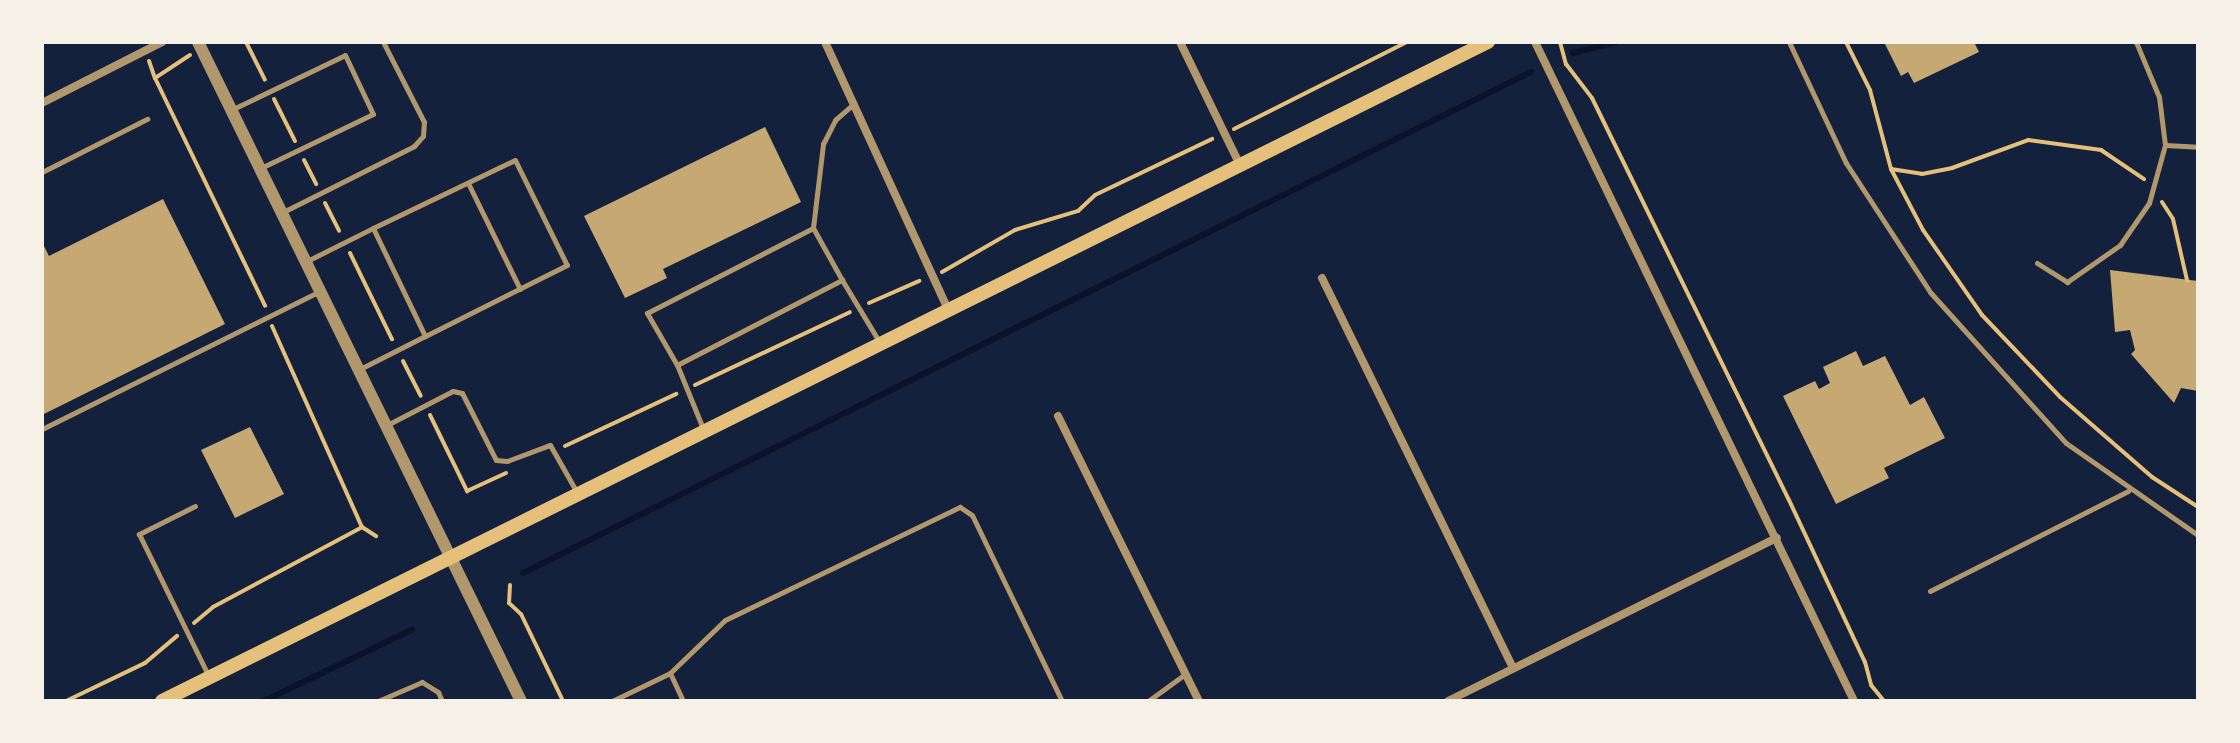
<!DOCTYPE html>
<style>
body{margin:0}
#map{position:relative;width:2240px;height:743px;overflow:hidden;background:#14213d;font-family:"PT Sans Narrow",sans-serif}
div>[style]{position:absolute}
.stream>*{height:6px;margin:-3px;padding:0 3px;transform-origin:3px;border-radius:3px;background:#0b132b}
.building>*{inset:0;background:#c6a872}
.path>*{height:4px;margin:-2px;padding:0 2px;transform-origin:2px;border-radius:2px;background:#e5c07b}
.service>*{height:5px;margin:-2.5px;padding:0 2.5px;transform-origin:2.5px;border-radius:2.5px;background:#b1986c}
.minor>*{height:8px;margin:-4px;padding:0 4px;transform-origin:4px;border-radius:4px;background:#b1986c}
.tertiary>*{height:12px;margin:-6px;padding:0 6px;transform-origin:6px;border-radius:6px;background:#b1986c}
.secondary>*{height:14px;margin:-7px;padding:0 7px;transform-origin:7px;border-radius:7px;background:#e5c07b}
span{translate:-50% -50%;white-space:nowrap;text-align:center;line-height:1.15;-webkit-text-stroke:8px #f6f1e7;paint-order:stroke}
.frame{position:absolute;inset:0;border:44px solid #f6f1e7;pointer-events:none}
</style>
<div id="map">
<div class="stream">
<i style="left:1573px;top:53px;width:44px;rotate:-14.3deg"></i>
<i style="left:523px;top:573px;width:1126px;rotate:-26.43deg"></i>
<i style="left:264px;top:701px;width:165px;rotate:-25.8deg"></i>
</div>
<div class="building">
<i style="clip-path:polygon(1884px 42px,1974px 42px,1979px 52px,1914px 83px,1908px 72px,1901px 76px)"></i>
<i style="clip-path:polygon(765px 127px,801px 202px,663px 269px,667px 278px,625px 298px,584px 216px)"></i>
<i style="clip-path:polygon(163px 199px,225px 324px,42px 415px,42px 242px,49px 256px)"></i>
<i style="clip-path:polygon(2110px 270px,2198px 281px,2198px 391px,2181px 388px,2174px 403px,2131px 354px,2135px 350px,2130px 330px,2115px 332px)"></i>
<i style="clip-path:polygon(1856px 351px,1863px 366px,1885px 356px,1910px 405px,1924px 397px,1945px 438px,1884px 468px,1889px 478px,1836px 504px,1783px 396px,1815px 381px,1819px 389px,1830px 383px,1823px 367px)"></i>
<i style="clip-path:polygon(250px 427px,284px 494px,235px 518px,201px 450px)"></i>
</div>
<div class="path">
<i style="left:246px;top:42px;width:42px;rotate:63.4deg"></i>
<i style="left:1560px;top:42px;width:23px;rotate:75deg"></i>
<i style="left:1566px;top:64px;width:43px;rotate:52.6deg"></i>
<i style="left:1592px;top:98px;width:448px;rotate:63.9deg"></i>
<i style="left:1789px;top:500px;width:179px;rotate:64.9deg"></i>
<i style="left:1865px;top:662px;width:24px;rotate:75deg"></i>
<i style="left:1871px;top:685px;width:21px;rotate:51deg"></i>
<i style="left:1846px;top:42px;width:54px;rotate:63.4deg"></i>
<i style="left:1870px;top:90px;width:82px;rotate:75.1deg"></i>
<i style="left:1891px;top:169px;width:69px;rotate:62.3deg"></i>
<i style="left:1923px;top:230px;width:103px;rotate:55.2deg"></i>
<i style="left:1982px;top:315px;width:113px;rotate:46.4deg"></i>
<i style="left:2060px;top:397px;width:122px;rotate:41deg"></i>
<i style="left:2152px;top:477px;width:55px;rotate:33.1deg"></i>
<i style="left:190px;top:55px;width:42px;rotate:146.7deg"></i>
<i style="left:155px;top:78px;width:253px;rotate:64.2deg"></i>
<i style="left:149px;top:61px;width:18px;rotate:71deg"></i>
<i style="left:274px;top:99px;width:47px;rotate:63.4deg"></i>
<i style="left:1234px;top:129px;width:194px;rotate:-26.7deg"></i>
<i style="left:304px;top:160px;width:27px;rotate:63deg"></i>
<i style="left:1891px;top:169px;width:31px;rotate:9deg"></i>
<i style="left:1922px;top:174px;width:31px;rotate:-11deg"></i>
<i style="left:1952px;top:168px;width:81px;rotate:-20.2deg"></i>
<i style="left:2028px;top:140px;width:74px;rotate:7.8deg"></i>
<i style="left:2101px;top:150px;width:52px;rotate:34deg"></i>
<i style="left:2162px;top:202px;width:20px;rotate:57deg"></i>
<i style="left:2173px;top:219px;width:63px;rotate:77.1deg"></i>
<i style="left:325px;top:203px;width:31px;rotate:63deg"></i>
<i style="left:350px;top:253px;width:96px;rotate:64deg"></i>
<i style="left:942px;top:272px;width:84px;rotate:-29.9deg"></i>
<i style="left:1015px;top:230px;width:66px;rotate:-16.8deg"></i>
<i style="left:1078px;top:211px;width:23px;rotate:-43deg"></i>
<i style="left:1095px;top:195px;width:130px;rotate:-25.6deg"></i>
<i style="left:869px;top:303px;width:55px;rotate:-23.7deg"></i>
<i style="left:272px;top:326px;width:220px;rotate:65.9deg"></i>
<i style="left:362px;top:527px;width:17px;rotate:33deg"></i>
<i style="left:403px;top:361px;width:39px;rotate:63deg"></i>
<i style="left:695px;top:385px;width:171px;rotate:-25.2deg"></i>
<i style="left:430px;top:415px;width:85px;rotate:64deg"></i>
<i style="left:467px;top:491px;width:43px;rotate:-24.8deg"></i>
<i style="left:565px;top:446px;width:123px;rotate:-25.1deg"></i>
<i style="left:510px;top:585px;width:18px;rotate:93deg"></i>
<i style="left:509px;top:603px;width:16px;rotate:43deg"></i>
<i style="left:521px;top:614px;width:97px;rotate:64.2deg"></i>
<i style="left:194px;top:623px;width:25px;rotate:-40deg"></i>
<i style="left:213px;top:607px;width:169px;rotate:-28.2deg"></i>
<i style="left:66px;top:701px;width:88px;rotate:-25.7deg"></i>
<i style="left:145px;top:663px;width:42px;rotate:-40.2deg"></i>
</div>
<div class="service">
<i style="left:1789px;top:42px;width:134px;rotate:64.8deg"></i>
<i style="left:1846px;top:163px;width:154px;rotate:56.9deg"></i>
<i style="left:1930px;top:292px;width:203px;rotate:48deg"></i>
<i style="left:2066px;top:443px;width:161px;rotate:34.9deg"></i>
<i style="left:233px;top:109px;width:124px;rotate:-25.7deg"></i>
<i style="left:345px;top:55px;width:65px;rotate:64.6deg"></i>
<i style="left:373px;top:114px;width:124px;rotate:154.3deg"></i>
<i style="left:2165px;top:145px;width:33px;rotate:3deg"></i>
<i style="left:42px;top:172px;width:118px;rotate:-26.8deg"></i>
<i style="left:468px;top:183px;width:118px;rotate:63.9deg"></i>
<i style="left:283px;top:212px;width:147px;rotate:-26.7deg"></i>
<i style="left:414px;top:146px;width:13px;rotate:-48deg"></i>
<i style="left:423px;top:136px;width:14px;rotate:-86deg"></i>
<i style="left:424px;top:122px;width:90px;rotate:-117.1deg"></i>
<i style="left:373px;top:228px;width:157px;rotate:-25.6deg"></i>
<i style="left:515px;top:160px;width:117px;rotate:63.7deg"></i>
<i style="left:567px;top:265px;width:159px;rotate:153.4deg"></i>
<i style="left:2198px;top:235px;width:14px;rotate:90deg"></i>
<i style="left:307px;top:261px;width:74px;rotate:-26.6deg"></i>
<i style="left:373px;top:228px;width:120px;rotate:64.3deg"></i>
<i style="left:425px;top:336px;width:73px;rotate:153.1deg"></i>
<i style="left:2037px;top:263px;width:36px;rotate:32deg"></i>
<i style="left:2067px;top:282px;width:65px;rotate:-34.9deg"></i>
<i style="left:2120px;top:245px;width:51px;rotate:-55.4deg"></i>
<i style="left:2149px;top:203px;width:60px;rotate:-74.6deg"></i>
<i style="left:2165px;top:145px;width:48px;rotate:-97.1deg"></i>
<i style="left:2159px;top:97px;width:60px;rotate:-112.7deg"></i>
<i style="left:842px;top:280px;width:60px;rotate:-119.1deg"></i>
<i style="left:813px;top:228px;width:85px;rotate:-83.2deg"></i>
<i style="left:823px;top:144px;width:27px;rotate:-63deg"></i>
<i style="left:835px;top:120px;width:23px;rotate:-41deg"></i>
<i style="left:677px;top:365px;width:60px;rotate:-120deg"></i>
<i style="left:647px;top:313px;width:186px;rotate:-27.1deg"></i>
<i style="left:387px;top:425px;width:74px;rotate:-27.3deg"></i>
<i style="left:453px;top:391px;width:9px;rotate:13deg"></i>
<i style="left:462px;top:393px;width:75px;rotate:63.1deg"></i>
<i style="left:496px;top:460px;width:11px;rotate:5deg"></i>
<i style="left:507px;top:461px;width:46px;rotate:-20.4deg"></i>
<i style="left:550px;top:445px;width:56px;rotate:60.3deg"></i>
<i style="left:42px;top:429px;width:310px;rotate:-26.4deg"></i>
<i style="left:704px;top:431px;width:71px;rotate:-112.2deg"></i>
<i style="left:677px;top:365px;width:186px;rotate:-27.3deg"></i>
<i style="left:842px;top:280px;width:74px;rotate:58.9deg"></i>
<i style="left:195px;top:506px;width:63px;rotate:153.4deg"></i>
<i style="left:139px;top:534px;width:157px;rotate:63.9deg"></i>
<i style="left:1930px;top:591px;width:222px;rotate:-26.8deg"></i>
<i style="left:670px;top:673px;width:31px;rotate:65deg"></i>
<i style="left:378px;top:701px;width:48px;rotate:-23.4deg"></i>
<i style="left:422px;top:682px;width:19px;rotate:32deg"></i>
<i style="left:438px;top:692px;width:10px;rotate:66deg"></i>
<i style="left:612px;top:701px;width:64px;rotate:-25.8deg"></i>
<i style="left:670px;top:673px;width:76px;rotate:-43.9deg"></i>
<i style="left:725px;top:620px;width:261px;rotate:-25.7deg"></i>
<i style="left:960px;top:507px;width:14px;rotate:34deg"></i>
<i style="left:972px;top:515px;width:207px;rotate:64.2deg"></i>
<i style="left:1148px;top:701px;width:46px;rotate:-36.1deg"></i>
</div>
<div class="minor">
<i style="left:825px;top:42px;width:295px;rotate:65.3deg"></i>
<i style="left:1180px;top:42px;width:137px;rotate:64deg"></i>
<i style="left:1535px;top:42px;width:732px;rotate:64.17deg"></i>
<i style="left:42px;top:103px;width:135px;rotate:-26.9deg"></i>
<i style="left:1322px;top:278px;width:434px;rotate:63.9deg"></i>
<i style="left:1058px;top:416px;width:318px;rotate:63.7deg"></i>
<i style="left:1448px;top:701px;width:367px;rotate:-26.4deg"></i>
</div>
<div class="tertiary">
<i style="left:198px;top:42px;width:734px;rotate:63.89deg"></i>
</div>
<div class="secondary">
<i style="left:162px;top:701px;width:1481px;rotate:-26.43deg"></i>
</div>
<div class="frame"></div>
</div>
